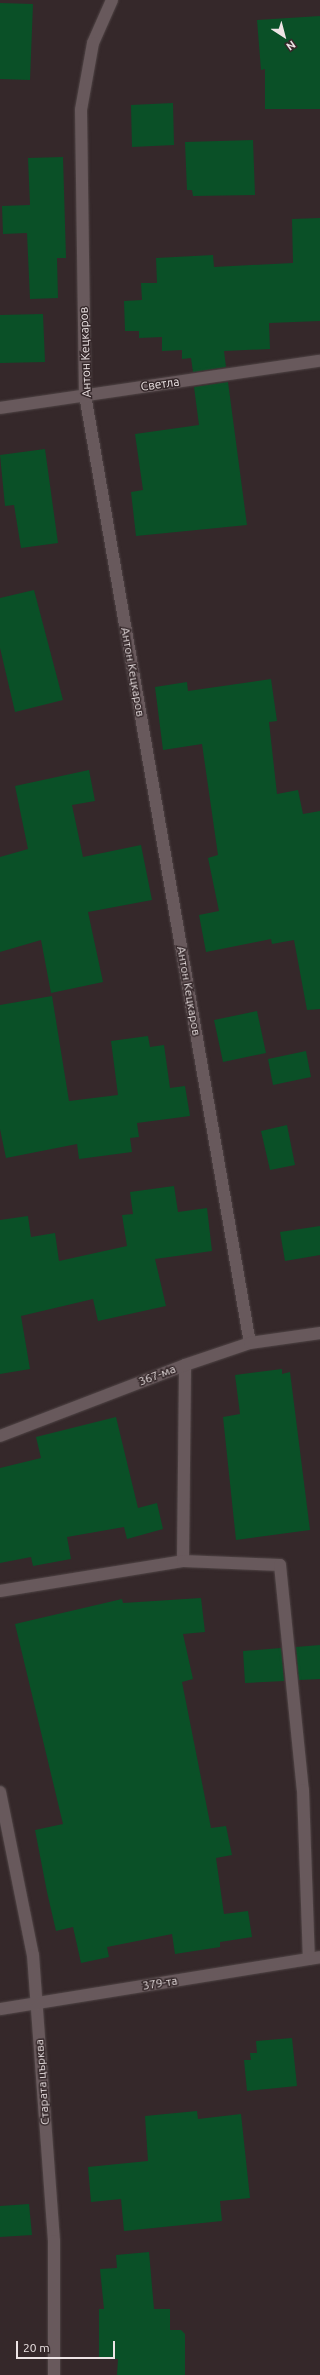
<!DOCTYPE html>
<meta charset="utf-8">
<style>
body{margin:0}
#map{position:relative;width:320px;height:2375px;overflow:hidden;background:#35282a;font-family:Ubuntu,sans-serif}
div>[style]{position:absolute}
.building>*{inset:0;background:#0a5027}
.roads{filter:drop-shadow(0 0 1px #4f4445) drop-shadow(0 0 1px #4f4445)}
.lane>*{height:12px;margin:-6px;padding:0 6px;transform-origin:6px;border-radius:6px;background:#68595c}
.street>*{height:12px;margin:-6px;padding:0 6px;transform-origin:6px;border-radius:6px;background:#68595c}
span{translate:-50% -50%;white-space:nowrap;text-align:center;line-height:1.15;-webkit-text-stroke:3px #35282a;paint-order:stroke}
.street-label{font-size:12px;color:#ede4e5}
.north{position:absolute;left:264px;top:16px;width:40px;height:40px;-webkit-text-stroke:3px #35282a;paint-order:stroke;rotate:144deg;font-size:11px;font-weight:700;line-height:16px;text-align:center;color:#ede4e5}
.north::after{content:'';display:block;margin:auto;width:14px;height:18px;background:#ede4e5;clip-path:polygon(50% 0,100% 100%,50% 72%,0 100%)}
.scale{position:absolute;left:16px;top:2341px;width:99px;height:18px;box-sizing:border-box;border:2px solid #ede4e5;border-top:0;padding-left:5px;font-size:12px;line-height:14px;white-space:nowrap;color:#ede4e5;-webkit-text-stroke:3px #35282a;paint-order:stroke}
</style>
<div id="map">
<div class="building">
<i style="clip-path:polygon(0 3px,33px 4px,30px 80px,0 79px)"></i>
<i style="clip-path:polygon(320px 16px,320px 109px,265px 109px,265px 69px,261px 70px,257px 20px)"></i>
<i style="clip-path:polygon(173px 103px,174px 145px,132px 147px,131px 105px)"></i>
<i style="clip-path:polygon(253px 140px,255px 195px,193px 196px,192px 190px,187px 190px,185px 142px)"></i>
<i style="clip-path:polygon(63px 157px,66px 258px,57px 258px,58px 298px,30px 299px,27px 233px,3px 234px,2px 206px,30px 205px,28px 158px)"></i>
<i style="clip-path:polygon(320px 218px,320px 321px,269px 323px,270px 349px,224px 351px,226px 367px,193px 372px,191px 358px,182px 359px,182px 350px,162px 351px,162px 337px,139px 338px,139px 331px,125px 331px,124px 301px,142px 300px,141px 283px,157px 283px,156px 258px,213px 255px,214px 267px,293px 263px,292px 219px)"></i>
<i style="clip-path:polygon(43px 314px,45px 362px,0 363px,0 315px)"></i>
<i style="clip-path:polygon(228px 382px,247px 525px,136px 536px,131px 492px,143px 490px,135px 434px,199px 425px,194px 387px)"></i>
<i style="clip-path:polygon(45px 449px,58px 543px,21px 548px,14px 505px,5px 506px,0 455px)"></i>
<i style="clip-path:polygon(34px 590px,63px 700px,15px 712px,0 648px,0 598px)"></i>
<i style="clip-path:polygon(271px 679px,277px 721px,269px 722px,277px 794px,298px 790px,303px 814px,320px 811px,320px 1009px,307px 1010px,294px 940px,272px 944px,271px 939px,206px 952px,199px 915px,219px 911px,208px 858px,218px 855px,202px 744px,163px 750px,155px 687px,187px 682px,188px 691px)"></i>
<i style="clip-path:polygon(89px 770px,95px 801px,72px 805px,83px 857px,141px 845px,152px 900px,88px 912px,103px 982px,51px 993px,41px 940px,0 952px,0 857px,28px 849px,15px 786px)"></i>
<i style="clip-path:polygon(52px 996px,69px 1101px,118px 1095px,111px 1041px,148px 1036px,150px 1047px,164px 1045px,170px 1088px,185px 1086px,190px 1116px,137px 1123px,139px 1137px,130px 1138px,132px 1152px,79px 1159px,77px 1144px,6px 1158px,0 1129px,0 1005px)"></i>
<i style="clip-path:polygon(257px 1011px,266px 1053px,223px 1062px,214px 1020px)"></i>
<i style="clip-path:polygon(306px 1051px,311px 1077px,273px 1085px,268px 1059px)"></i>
<i style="clip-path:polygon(287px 1125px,295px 1165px,270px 1170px,261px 1131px)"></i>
<i style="clip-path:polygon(174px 1186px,178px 1212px,207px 1208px,212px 1251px,155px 1259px,166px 1306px,98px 1321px,93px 1299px,21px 1316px,30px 1369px,0 1374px,0 1220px,28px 1216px,31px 1237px,55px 1233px,59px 1261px,127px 1246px,122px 1215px,133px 1214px,130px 1192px)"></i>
<i style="clip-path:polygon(320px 1226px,320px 1255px,285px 1261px,280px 1232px)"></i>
<i style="clip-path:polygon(282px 1369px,282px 1374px,290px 1372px,310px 1530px,236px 1540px,223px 1417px,240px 1414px,235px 1375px)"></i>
<i style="clip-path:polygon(116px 1417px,138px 1508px,157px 1503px,163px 1529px,127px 1539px,124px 1527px,67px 1537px,71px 1559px,33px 1566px,31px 1557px,0 1563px,0 1468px,41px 1458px,36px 1437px)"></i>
<i style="clip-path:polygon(201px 1598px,205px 1632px,183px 1634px,193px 1679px,182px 1682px,211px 1828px,226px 1826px,232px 1855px,216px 1858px,224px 1914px,248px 1911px,252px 1937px,220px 1942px,220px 1947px,175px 1954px,172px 1934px,107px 1947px,109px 1957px,81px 1963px,73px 1927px,56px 1931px,47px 1892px,35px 1830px,63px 1824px,15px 1624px,122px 1599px,123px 1603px)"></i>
<i style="clip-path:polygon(320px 1645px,320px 1679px,299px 1680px,296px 1647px)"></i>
<i style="clip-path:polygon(281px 1648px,284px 1681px,245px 1683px,243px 1651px)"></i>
<i style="clip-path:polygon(292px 2038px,297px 2086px,247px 2091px,244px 2060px,251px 2060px,250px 2053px,257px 2053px,256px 2041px)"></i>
<i style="clip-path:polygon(197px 2111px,198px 2119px,241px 2114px,250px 2198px,220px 2201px,222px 2221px,124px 2231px,121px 2199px,91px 2202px,88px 2167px,148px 2161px,145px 2116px)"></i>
<i style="clip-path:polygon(29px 2204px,32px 2235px,0 2237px,0 2206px)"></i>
<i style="clip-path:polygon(149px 2252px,154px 2309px,170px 2309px,170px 2330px,181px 2330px,185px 2334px,185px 2375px,117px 2375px,118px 2359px,99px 2359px,99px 2309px,104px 2309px,100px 2269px,117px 2268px,116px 2255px)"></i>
</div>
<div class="roads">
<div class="lane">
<i style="left:183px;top:1561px;width:196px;rotate:-89.4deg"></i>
<i style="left:0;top:1591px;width:185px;rotate:-9.3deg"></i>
<i style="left:183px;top:1561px;width:97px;rotate:2.4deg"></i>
<i style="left:280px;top:1565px;width:226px;rotate:84.2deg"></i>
<i style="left:303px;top:1790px;width:169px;rotate:88deg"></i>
</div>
<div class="street">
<i style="left:112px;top:0;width:47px;rotate:113.8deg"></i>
<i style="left:93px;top:43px;width:68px;rotate:100.2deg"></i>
<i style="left:81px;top:110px;width:285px;rotate:89.2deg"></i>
<i style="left:85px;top:395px;width:962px;rotate:80.13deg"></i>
<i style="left:0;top:408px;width:323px;rotate:-8.4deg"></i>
<i style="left:0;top:1436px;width:198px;rotate:-21deg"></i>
<i style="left:185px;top:1365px;width:69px;rotate:-18.7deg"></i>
<i style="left:250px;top:1343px;width:71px;rotate:-8.1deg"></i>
<i style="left:0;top:1792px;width:166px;rotate:78.6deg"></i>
<i style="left:33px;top:1955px;width:287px;rotate:85.8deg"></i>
<i style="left:54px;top:2241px;width:134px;rotate:90deg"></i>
<i style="left:0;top:2009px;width:324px;rotate:-9.2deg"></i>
</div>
</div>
<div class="street-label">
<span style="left:85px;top:352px;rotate:-92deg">Антон Кецкаров</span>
<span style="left:160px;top:384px;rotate:-8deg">Светла</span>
<span style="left:133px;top:672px;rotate:80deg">Антон Кецкаров</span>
<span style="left:189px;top:991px;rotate:80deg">Антон Кецкаров</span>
<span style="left:157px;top:1375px;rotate:-21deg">367-ма</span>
<span style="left:160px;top:1983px;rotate:-9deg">379-та</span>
<span style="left:42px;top:2082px;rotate:-94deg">Старата църква</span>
</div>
<div class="north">N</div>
<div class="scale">20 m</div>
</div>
